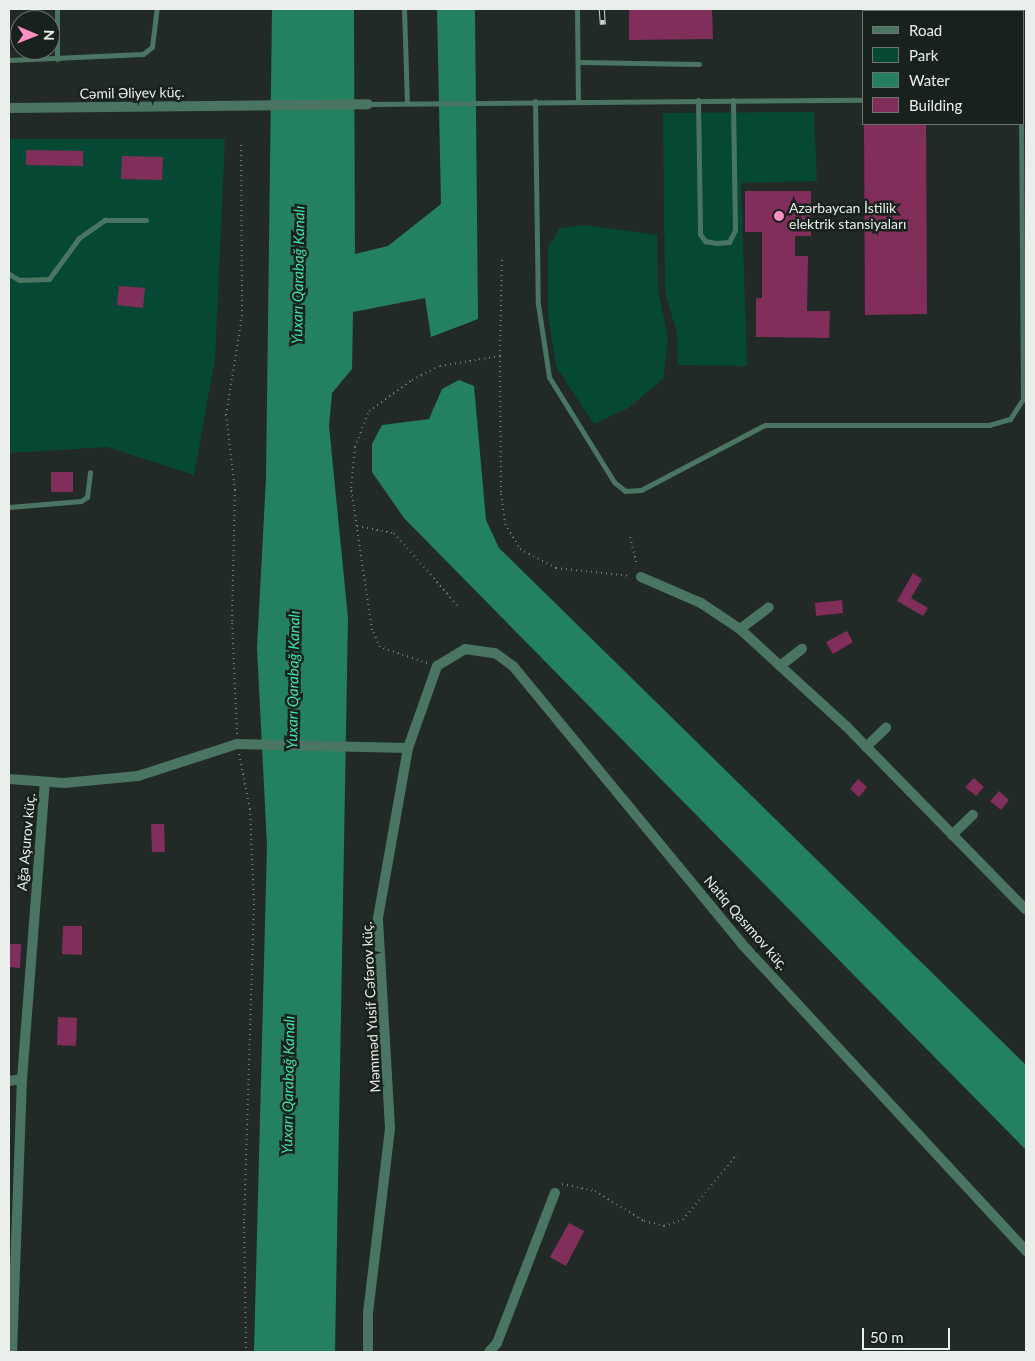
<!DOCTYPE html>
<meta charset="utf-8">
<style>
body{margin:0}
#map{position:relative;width:1035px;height:1361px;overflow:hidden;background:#222a27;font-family:Lato,sans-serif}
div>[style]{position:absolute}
.green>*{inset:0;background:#054934}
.water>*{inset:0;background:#238161}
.building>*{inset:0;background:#812e5b}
.path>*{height:2px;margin-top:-1px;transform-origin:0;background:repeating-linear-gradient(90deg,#747b78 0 1px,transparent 0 5px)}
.lane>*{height:5px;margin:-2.5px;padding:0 2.5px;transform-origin:2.5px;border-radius:2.5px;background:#4a7563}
.street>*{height:10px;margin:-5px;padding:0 5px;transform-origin:5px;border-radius:5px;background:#4a7563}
.rail>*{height:5.5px;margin-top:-2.75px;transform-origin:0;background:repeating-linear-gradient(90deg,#19211d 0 11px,#cfd4d1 0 22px);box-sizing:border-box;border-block:1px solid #cfd4d1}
.dots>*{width:14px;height:14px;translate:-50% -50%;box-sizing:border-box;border:2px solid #19211d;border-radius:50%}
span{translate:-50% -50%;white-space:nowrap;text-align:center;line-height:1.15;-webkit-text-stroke:5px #19211d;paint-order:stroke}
.street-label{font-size:14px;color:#eaefec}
.poi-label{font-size:14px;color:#eaefec}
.left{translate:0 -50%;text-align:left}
.water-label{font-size:15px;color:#3be2ac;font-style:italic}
.frame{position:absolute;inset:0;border:10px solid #eaefec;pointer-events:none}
.legend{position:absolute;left:862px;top:10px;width:162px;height:115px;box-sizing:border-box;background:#19211d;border:1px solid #6d7370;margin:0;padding:6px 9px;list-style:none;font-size:15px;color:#eaefec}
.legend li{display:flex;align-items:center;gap:10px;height:25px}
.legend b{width:25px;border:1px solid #6d7370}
.north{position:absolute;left:10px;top:10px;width:50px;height:50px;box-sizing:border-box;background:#19211d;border:1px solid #6d7370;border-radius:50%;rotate:91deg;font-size:14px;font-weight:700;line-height:20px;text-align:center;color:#eaefec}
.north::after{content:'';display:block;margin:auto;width:18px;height:22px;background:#fb8fc4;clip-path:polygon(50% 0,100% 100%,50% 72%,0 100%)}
.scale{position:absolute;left:862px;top:1328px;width:88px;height:22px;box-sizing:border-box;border:2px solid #eaefec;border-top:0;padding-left:6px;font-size:15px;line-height:18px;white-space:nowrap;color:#eaefec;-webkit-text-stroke:4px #19211d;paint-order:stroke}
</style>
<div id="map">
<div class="green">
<i style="clip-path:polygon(814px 112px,817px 181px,741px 183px,747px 366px,678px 365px,677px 333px,665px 292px,663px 113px)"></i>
<i style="clip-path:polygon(9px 139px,225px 139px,215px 359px,194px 475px,107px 447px,9px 453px)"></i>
<i style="clip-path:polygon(583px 225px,657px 235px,658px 290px,668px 338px,663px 379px,628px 408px,594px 424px,556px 366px,548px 314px,548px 248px,560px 228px)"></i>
</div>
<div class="water">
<i style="clip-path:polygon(272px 9px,354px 9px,355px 254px,388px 246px,441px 204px,437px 9px,475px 9px,478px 319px,431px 337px,425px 298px,353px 312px,352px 369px,332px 393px,329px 426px,348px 618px,335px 1352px,254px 1352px,267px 845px,257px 648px,266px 478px)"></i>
<i style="clip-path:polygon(459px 380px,474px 386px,486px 520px,499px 548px,1026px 1065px,1026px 1150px,404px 518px,372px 472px,372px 444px,382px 425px,429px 419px,442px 389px)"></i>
</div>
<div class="building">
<i style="clip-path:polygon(629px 9px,712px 9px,713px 39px,629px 40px)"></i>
<i style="clip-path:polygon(864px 124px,926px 124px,927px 314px,865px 315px)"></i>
<i style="clip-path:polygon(26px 150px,83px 151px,83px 166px,26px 165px)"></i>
<i style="clip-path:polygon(122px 156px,163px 157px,162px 180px,121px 179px)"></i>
<i style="clip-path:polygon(745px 191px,811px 191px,811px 236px,795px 236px,795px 256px,808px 256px,807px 311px,830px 311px,829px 338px,756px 337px,756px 298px,762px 298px,762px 232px,745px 232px)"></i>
<i style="clip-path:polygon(119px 286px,145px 288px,143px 308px,117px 305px)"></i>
<i style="clip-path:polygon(51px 472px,73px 472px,73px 492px,51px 492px)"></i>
<i style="clip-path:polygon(913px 573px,922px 579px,911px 598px,928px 608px,923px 616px,897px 601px)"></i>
<i style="clip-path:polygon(842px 600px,843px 613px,816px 616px,815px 603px)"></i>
<i style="clip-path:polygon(847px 631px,853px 642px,833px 654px,826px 642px)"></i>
<i style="clip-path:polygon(974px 778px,984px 787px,976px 796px,965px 787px)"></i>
<i style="clip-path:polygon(858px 779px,867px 787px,859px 797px,850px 789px)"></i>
<i style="clip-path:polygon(999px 791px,1009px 800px,1001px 810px,990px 801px)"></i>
<i style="clip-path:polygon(151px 824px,164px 824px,165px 852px,152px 852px)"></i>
<i style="clip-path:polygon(63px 926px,82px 926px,82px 955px,62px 954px)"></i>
<i style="clip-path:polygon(9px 944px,21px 944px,20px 968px,9px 967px)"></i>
<i style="clip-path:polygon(58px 1017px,77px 1018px,76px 1046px,57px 1045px)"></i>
<i style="clip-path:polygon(569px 1223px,584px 1231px,566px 1266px,550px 1257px)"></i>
</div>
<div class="path">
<i style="left:500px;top:356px;width:100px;rotate:-88.9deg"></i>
<i style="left:357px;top:526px;width:38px;rotate:11deg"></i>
<i style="left:394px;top:533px;width:97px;rotate:48.8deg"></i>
<i style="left:630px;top:537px;width:30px;rotate:76deg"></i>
<i style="left:427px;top:663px;width:50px;rotate:-161.2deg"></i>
<i style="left:380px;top:647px;width:19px;rotate:-115deg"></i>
<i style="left:372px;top:630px;width:144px;rotate:-98.4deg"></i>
<i style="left:351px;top:488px;width:41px;rotate:-84.4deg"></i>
<i style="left:355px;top:447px;width:39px;rotate:-69deg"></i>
<i style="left:369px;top:411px;width:53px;rotate:-35.8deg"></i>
<i style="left:412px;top:380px;width:31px;rotate:-27deg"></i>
<i style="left:440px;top:366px;width:61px;rotate:-9.5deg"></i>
<i style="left:500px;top:356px;width:138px;rotate:89.6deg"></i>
<i style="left:501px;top:494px;width:30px;rotate:82deg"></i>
<i style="left:505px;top:524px;width:29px;rotate:59deg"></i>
<i style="left:520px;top:549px;width:41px;rotate:27.8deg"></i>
<i style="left:556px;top:568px;width:75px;rotate:6.1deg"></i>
<i style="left:237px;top:734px;width:113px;rotate:-92.5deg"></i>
<i style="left:232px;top:621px;width:131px;rotate:-88.7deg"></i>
<i style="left:235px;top:490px;width:76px;rotate:-96.8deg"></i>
<i style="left:226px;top:415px;width:100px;rotate:-80.8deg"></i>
<i style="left:242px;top:316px;width:173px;rotate:-90.3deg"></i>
<i style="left:239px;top:754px;width:56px;rotate:78.7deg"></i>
<i style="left:250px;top:809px;width:95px;rotate:87.6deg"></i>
<i style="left:254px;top:904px;width:318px;rotate:91.8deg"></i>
<i style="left:244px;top:1222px;width:130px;rotate:89.1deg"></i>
<i style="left:562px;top:1184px;width:34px;rotate:12deg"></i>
<i style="left:595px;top:1191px;width:57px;rotate:31.5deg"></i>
<i style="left:644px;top:1221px;width:21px;rotate:14deg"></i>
<i style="left:664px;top:1226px;width:20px;rotate:-18deg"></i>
<i style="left:683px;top:1220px;width:85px;rotate:-50.7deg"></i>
</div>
<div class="lane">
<i style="left:57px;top:9px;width:50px;rotate:90deg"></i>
<i style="left:404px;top:9px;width:93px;rotate:88.2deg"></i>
<i style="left:577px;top:9px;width:91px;rotate:89.4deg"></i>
<i style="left:1020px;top:9px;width:2px;rotate:90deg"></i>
<i style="left:9px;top:60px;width:134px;rotate:-2.6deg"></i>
<i style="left:143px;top:54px;width:11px;rotate:-38deg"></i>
<i style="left:152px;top:47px;width:38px;rotate:-83deg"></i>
<i style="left:578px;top:62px;width:121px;rotate:0.9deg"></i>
<i style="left:698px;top:100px;width:134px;rotate:89.1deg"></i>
<i style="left:700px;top:234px;width:9px;rotate:54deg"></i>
<i style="left:705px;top:241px;width:11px;rotate:10deg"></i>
<i style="left:716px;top:243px;width:13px;rotate:-4deg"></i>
<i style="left:729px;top:242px;width:13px;rotate:-63deg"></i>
<i style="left:735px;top:230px;width:130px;rotate:-90.9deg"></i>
<i style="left:535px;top:101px;width:203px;rotate:89.2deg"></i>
<i style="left:538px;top:304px;width:74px;rotate:81.4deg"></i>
<i style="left:549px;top:377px;width:123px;rotate:58.2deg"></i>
<i style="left:614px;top:482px;width:14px;rotate:39deg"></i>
<i style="left:625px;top:491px;width:16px;rotate:-4deg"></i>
<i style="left:641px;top:490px;width:140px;rotate:-27.7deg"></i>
<i style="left:765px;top:425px;width:224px"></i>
<i style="left:989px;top:425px;width:22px;rotate:-16deg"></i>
<i style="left:1010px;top:419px;width:24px;rotate:-57deg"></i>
<i style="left:1023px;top:399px;width:275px;rotate:-90.4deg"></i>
<i style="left:368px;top:104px;width:496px;rotate:-0.5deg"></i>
<i style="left:9px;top:274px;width:12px;rotate:31deg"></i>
<i style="left:19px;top:280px;width:30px;rotate:-2deg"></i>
<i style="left:49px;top:279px;width:51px;rotate:-53.8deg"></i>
<i style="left:79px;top:238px;width:32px;rotate:-35deg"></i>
<i style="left:105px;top:220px;width:41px"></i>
<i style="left:9px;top:507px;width:72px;rotate:-4.8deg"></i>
<i style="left:81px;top:501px;width:7px;rotate:-34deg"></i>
<i style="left:87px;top:497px;width:25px;rotate:-83deg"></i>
</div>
<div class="street">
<i style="left:9px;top:108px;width:359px;rotate:-0.6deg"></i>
<i style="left:641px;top:577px;width:65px;rotate:23.4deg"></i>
<i style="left:701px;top:603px;width:47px;rotate:33.7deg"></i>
<i style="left:740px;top:629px;width:144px;rotate:42.5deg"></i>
<i style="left:846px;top:726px;width:257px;rotate:45.6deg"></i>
<i style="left:740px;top:629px;width:36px;rotate:-37deg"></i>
<i style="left:780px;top:666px;width:28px;rotate:-38deg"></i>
<i style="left:866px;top:747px;width:28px;rotate:-44deg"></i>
<i style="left:9px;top:779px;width:55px;rotate:4.2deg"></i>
<i style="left:64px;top:783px;width:74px;rotate:-5.4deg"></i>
<i style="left:138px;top:776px;width:104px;rotate:-17.9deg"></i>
<i style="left:237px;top:744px;width:171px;rotate:1.3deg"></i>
<i style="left:952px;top:835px;width:29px;rotate:-44deg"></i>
<i style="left:9px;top:1081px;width:13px;rotate:-9deg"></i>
<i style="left:12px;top:1352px;width:273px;rotate:-87.9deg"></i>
<i style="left:22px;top:1079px;width:297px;rotate:-85.6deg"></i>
<i style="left:368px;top:1352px;width:39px;rotate:-90deg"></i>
<i style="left:368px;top:1313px;width:186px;rotate:-83.2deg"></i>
<i style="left:390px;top:1128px;width:210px;rotate:-93.3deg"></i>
<i style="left:378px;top:918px;width:173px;rotate:-80deg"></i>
<i style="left:408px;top:748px;width:87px;rotate:-70.5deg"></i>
<i style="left:437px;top:666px;width:33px;rotate:-31deg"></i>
<i style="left:465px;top:649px;width:30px;rotate:8deg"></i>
<i style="left:495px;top:653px;width:22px;rotate:36deg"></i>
<i style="left:513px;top:666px;width:359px;rotate:50.5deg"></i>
<i style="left:741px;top:943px;width:420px;rotate:47.2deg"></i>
<i style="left:489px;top:1352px;width:12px;rotate:-48deg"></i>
<i style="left:497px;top:1343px;width:161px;rotate:-68.9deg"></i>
</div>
<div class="rail">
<i style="left:602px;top:9px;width:16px;rotate:86deg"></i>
</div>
<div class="dots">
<i style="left:779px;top:216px;background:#fb8fc4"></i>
</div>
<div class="street-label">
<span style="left:132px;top:93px;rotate:-1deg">Cəmil Əliyev küç.</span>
<span style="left:26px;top:842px;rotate:-85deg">Ağa Aşurov küç.</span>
<span style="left:746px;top:923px;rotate:49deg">Natiq Qasımov küç.</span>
<span style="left:371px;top:1007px;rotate:-93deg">Məmməd Yusif Cəfərov küç.</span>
</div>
<div class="poi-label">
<span class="left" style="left:789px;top:216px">Azərbaycan İstilik<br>elektrik stansiyaları</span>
</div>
<div class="water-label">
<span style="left:298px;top:275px;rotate:-89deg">Yuxarı Qarabağ Kanalı</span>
<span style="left:293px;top:680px;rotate:-89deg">Yuxarı Qarabağ Kanalı</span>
<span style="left:288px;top:1085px;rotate:-89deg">Yuxarı Qarabağ Kanalı</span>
</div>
<div class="frame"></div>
<ul class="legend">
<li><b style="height:6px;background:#4a7563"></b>Road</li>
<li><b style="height:14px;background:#054934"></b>Park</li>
<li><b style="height:14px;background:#238161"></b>Water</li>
<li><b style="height:14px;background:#812e5b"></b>Building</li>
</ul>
<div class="north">N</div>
<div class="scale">50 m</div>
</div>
